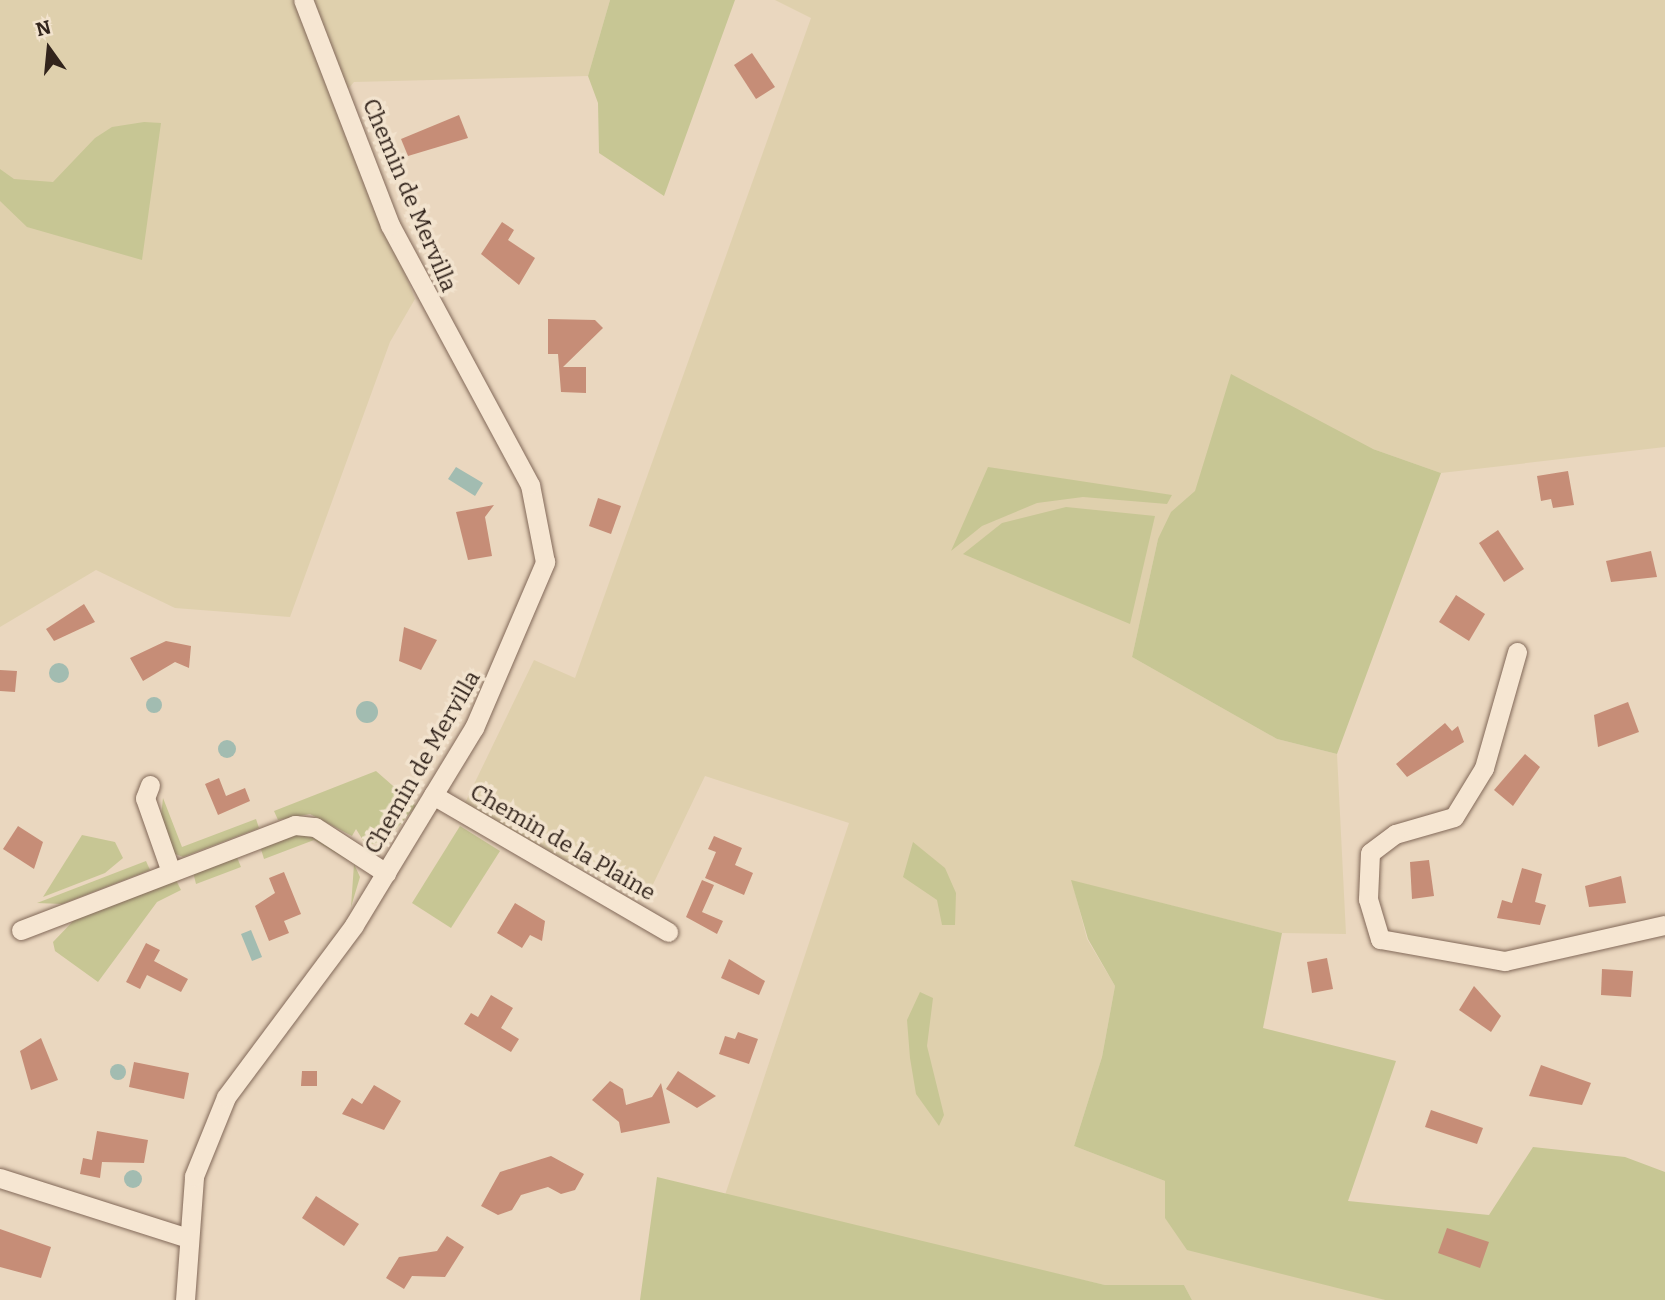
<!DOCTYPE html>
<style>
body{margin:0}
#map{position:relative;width:1665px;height:1300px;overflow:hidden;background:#ead7bf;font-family:Bitter,serif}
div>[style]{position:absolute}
.farmland>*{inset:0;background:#dfd0ad}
.green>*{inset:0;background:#c7c694}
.water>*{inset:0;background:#a2bcb1}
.round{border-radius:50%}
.building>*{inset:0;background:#c68d77}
.roads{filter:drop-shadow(0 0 2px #826959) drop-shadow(0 0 2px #826959)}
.minor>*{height:19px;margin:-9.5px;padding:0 9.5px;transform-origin:9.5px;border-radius:9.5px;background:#f6e6d2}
span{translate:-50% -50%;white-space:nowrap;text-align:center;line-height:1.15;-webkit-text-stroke:7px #f2e3ce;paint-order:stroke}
.street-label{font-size:23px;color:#32241c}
.north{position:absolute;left:14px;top:14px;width:70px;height:70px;-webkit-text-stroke:5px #f2e3ce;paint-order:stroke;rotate:345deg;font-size:19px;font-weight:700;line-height:28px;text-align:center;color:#32241c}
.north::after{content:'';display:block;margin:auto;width:24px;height:32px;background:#32241c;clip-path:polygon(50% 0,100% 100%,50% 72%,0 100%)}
</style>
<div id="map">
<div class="farmland">
<i style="clip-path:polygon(0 0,610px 0,588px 76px,354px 82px,338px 101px,415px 299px,390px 342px,290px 617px,175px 608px,96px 570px,0 627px)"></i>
<i style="clip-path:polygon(775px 0,1665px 0,1665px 447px,1441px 473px,1373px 449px,1158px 539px,1132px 657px,1277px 739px,1337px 754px,1346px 934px,1282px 933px,1072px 881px,1087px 939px,1115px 986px,1102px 1057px,1074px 1146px,1165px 1181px,1166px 1218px,1385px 1300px,1192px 1300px,1184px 1285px,1105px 1285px,724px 1198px,849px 823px,705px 776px,645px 901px,463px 807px,534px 660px,575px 678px,811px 18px)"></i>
</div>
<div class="green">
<i style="clip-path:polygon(610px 0,735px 0,664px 196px,599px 153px,598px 103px,588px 76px)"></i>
<i style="clip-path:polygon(144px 122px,161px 123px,142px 260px,27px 227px,0 201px,0 169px,14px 179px,53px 182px,95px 138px,112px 127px)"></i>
<i style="clip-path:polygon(1231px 374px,1373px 449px,1441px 473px,1337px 754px,1277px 739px,1132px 657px,1158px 539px,1171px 512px,1195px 491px)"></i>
<i style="clip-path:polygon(988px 467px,1172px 495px,1167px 504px,1083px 497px,1037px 503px,982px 526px,951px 551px)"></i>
<i style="clip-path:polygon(1066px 507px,1155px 516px,1130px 624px,963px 554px,1002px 523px)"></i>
<i style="clip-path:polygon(376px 771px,416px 806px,386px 841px,366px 845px,356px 829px,352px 836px,310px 814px,278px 820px,274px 811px)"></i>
<i style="clip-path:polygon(163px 798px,182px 847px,256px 819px,259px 828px,183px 857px,170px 852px,160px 825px)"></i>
<i style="clip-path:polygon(460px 826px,500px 851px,451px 928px,412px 903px)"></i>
<i style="clip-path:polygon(304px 831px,354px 864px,360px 877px,351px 907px,354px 864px,314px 840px,264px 859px,260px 846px)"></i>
<i style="clip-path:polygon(82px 835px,115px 842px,123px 858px,105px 873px,43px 897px)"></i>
<i style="clip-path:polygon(913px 842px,945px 868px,956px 893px,955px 925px,942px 925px,937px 900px,903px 877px)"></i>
<i style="clip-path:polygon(236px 855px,241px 867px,196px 884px,193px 872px)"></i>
<i style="clip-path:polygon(146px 861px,150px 870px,62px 904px,37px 903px)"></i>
<i style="clip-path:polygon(175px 878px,181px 890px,157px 902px,98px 982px,55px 951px,53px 942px,77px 917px)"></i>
<i style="clip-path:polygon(1071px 880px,1282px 933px,1263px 1028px,1396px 1061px,1348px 1201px,1489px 1215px,1533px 1147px,1625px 1157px,1665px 1172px,1665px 1300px,1385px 1300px,1187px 1250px,1165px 1218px,1165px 1181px,1074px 1146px,1102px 1057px,1115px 986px,1088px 939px)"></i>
<i style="clip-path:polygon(920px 992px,933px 998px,927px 1046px,944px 1115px,939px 1126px,916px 1094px,910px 1058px,907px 1020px)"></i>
<i style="clip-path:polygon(657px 1177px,1105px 1285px,1184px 1285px,1192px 1300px,640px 1300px)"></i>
</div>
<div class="water">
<i style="clip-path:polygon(456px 467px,483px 483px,475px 496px,448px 479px)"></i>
<i class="round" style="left:49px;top:663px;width:20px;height:20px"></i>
<i class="round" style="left:146px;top:697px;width:16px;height:16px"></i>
<i class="round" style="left:356px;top:701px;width:22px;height:22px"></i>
<i class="round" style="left:218px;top:740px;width:18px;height:18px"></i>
<i style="clip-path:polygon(251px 930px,262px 957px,252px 961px,241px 934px)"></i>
<i class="round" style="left:110px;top:1064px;width:16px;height:16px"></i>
<i class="round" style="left:124px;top:1170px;width:18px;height:18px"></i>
</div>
<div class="building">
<i style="clip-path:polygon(752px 53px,775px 87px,756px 99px,734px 65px)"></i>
<i style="clip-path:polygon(459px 115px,468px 138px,408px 156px,401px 139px)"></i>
<i style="clip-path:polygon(502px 222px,514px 230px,508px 240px,535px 258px,519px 285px,481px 254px)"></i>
<i style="clip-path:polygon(548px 319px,595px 320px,603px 328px,563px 367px,586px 367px,586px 393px,561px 392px,558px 354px,548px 354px)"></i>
<i style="clip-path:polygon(1568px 471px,1574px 505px,1553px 508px,1551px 499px,1541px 501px,1537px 476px)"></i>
<i style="clip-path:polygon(598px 498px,621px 506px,611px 534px,589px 526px)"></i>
<i style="clip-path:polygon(494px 505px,485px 517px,492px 556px,468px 560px,456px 512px)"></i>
<i style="clip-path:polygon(1498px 530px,1524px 569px,1504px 582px,1479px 543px)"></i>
<i style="clip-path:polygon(1651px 551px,1657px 577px,1611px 582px,1606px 561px)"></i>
<i style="clip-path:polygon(1456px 595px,1485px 614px,1469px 641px,1439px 622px)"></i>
<i style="clip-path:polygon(84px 604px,95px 622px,54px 641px,46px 629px)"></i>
<i style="clip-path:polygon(404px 627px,437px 640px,421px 670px,399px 661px)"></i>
<i style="clip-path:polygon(166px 641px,191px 646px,189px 668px,175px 662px,143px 681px,130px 658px)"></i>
<i style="clip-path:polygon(0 670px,17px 671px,15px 692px,0 691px)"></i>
<i style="clip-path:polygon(1628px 702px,1639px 732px,1598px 747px,1594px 715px)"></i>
<i style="clip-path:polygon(1445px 723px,1452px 731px,1458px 726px,1464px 742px,1407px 777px,1396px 764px)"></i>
<i style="clip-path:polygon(1525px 754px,1540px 767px,1513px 806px,1494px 790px)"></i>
<i style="clip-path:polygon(219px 778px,226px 796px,245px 788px,250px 801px,218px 815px,205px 784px)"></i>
<i style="clip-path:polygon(18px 826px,43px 842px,34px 869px,3px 849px)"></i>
<i style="clip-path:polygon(714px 836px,742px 848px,735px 865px,753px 873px,744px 895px,705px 878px,716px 852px,708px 849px)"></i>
<i style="clip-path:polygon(1429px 860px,1434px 896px,1412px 899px,1410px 862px)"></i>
<i style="clip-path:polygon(1522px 868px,1542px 874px,1535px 902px,1546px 905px,1540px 925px,1497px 918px,1502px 900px,1512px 903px)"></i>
<i style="clip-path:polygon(284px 872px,301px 914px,284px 921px,289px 933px,269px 941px,255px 906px,275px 893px,269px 878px)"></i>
<i style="clip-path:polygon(1621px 876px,1626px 903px,1589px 907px,1585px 886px)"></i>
<i style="clip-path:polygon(702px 880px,714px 885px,702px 912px,723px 921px,717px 934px,686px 917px)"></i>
<i style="clip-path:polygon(515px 903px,545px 921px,542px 941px,530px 935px,522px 948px,497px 933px)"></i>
<i style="clip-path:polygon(146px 943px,160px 950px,154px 961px,188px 979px,181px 992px,147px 975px,140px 989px,126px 982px)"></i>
<i style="clip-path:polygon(1327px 958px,1333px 989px,1312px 993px,1307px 962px)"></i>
<i style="clip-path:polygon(729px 959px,765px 981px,759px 995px,721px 978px)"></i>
<i style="clip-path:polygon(1602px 969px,1633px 971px,1631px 997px,1601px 995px)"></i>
<i style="clip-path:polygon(1474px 986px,1501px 1016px,1491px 1032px,1459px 1010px)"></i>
<i style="clip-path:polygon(491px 995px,513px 1008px,501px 1028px,519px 1039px,511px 1052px,464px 1024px,471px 1013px,478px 1017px)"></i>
<i style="clip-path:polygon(738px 1032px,758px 1039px,749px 1064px,719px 1054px,725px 1036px,735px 1039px)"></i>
<i style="clip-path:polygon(41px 1038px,58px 1080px,31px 1090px,20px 1051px)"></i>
<i style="clip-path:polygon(134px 1062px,189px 1073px,184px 1099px,129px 1087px)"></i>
<i style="clip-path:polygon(1541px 1065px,1591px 1083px,1582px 1105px,1529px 1096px)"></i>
<i style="clip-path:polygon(302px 1071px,317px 1071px,317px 1086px,301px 1086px)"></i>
<i style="clip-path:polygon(678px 1071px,716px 1096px,697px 1108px,666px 1089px)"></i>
<i style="clip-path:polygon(610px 1081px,623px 1089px,626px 1105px,652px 1097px,661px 1083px,670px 1123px,621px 1133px,619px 1122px,592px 1100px)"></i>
<i style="clip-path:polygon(374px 1085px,401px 1101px,384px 1130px,342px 1114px,352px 1098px,362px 1104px)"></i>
<i style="clip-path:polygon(1431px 1110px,1483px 1128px,1477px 1144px,1425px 1127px)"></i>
<i style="clip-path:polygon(97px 1131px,148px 1140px,144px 1163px,102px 1162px,100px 1178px,80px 1174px,83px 1158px,92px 1160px)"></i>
<i style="clip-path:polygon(551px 1156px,584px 1174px,575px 1190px,561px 1194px,548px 1187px,521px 1195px,512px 1210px,498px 1215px,481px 1206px,500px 1172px)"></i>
<i style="clip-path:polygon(316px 1196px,359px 1224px,344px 1246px,302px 1218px)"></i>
<i style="clip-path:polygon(1447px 1228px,1489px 1242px,1480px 1268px,1438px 1253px)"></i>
<i style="clip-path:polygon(0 1229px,51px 1247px,41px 1278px,0 1267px)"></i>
<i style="clip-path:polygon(447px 1236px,464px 1247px,445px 1277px,412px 1276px,404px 1289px,386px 1278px,399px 1257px,437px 1251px)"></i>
</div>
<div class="roads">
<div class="minor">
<i style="left:1517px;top:652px;width:121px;rotate:105.9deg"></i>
<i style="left:1484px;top:768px;width:57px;rotate:121.5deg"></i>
<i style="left:1454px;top:817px;width:61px;rotate:163.9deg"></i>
<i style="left:1395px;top:834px;width:31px;rotate:143deg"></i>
<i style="left:1370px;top:853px;width:46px;rotate:92.5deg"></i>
<i style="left:1368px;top:899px;width:42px;rotate:73.3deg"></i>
<i style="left:1380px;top:939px;width:127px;rotate:10deg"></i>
<i style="left:1505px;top:961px;width:164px;rotate:-12.7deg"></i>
<i style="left:150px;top:785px;width:14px;rotate:111deg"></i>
<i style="left:145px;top:798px;width:78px;rotate:70.6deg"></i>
<i style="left:433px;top:795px;width:272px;rotate:30.2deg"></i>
<i style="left:21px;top:930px;width:293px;rotate:-21deg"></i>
<i style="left:295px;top:825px;width:20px;rotate:6deg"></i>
<i style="left:315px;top:827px;width:85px;rotate:32.9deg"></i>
<i style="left:0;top:1178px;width:194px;rotate:17.7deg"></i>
<i style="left:185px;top:1300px;width:124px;rotate:-85.8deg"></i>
<i style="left:194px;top:1176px;width:85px;rotate:-67.9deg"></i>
<i style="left:226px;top:1097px;width:214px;rotate:-53.3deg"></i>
<i style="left:354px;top:925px;width:231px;rotate:-58.7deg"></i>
<i style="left:474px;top:728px;width:181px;rotate:-66.8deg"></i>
<i style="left:545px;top:562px;width:78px;rotate:-101deg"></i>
<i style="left:530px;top:485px;width:295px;rotate:-118.3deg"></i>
<i style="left:390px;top:225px;width:241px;rotate:-111.1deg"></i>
</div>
</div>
<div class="street-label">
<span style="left:410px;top:195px;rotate:67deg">Chemin de Mervilla</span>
<span style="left:422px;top:762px;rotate:-60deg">Chemin de Mervilla</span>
<span style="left:563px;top:842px;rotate:30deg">Chemin de la Plaine</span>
</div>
<div class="north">N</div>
</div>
